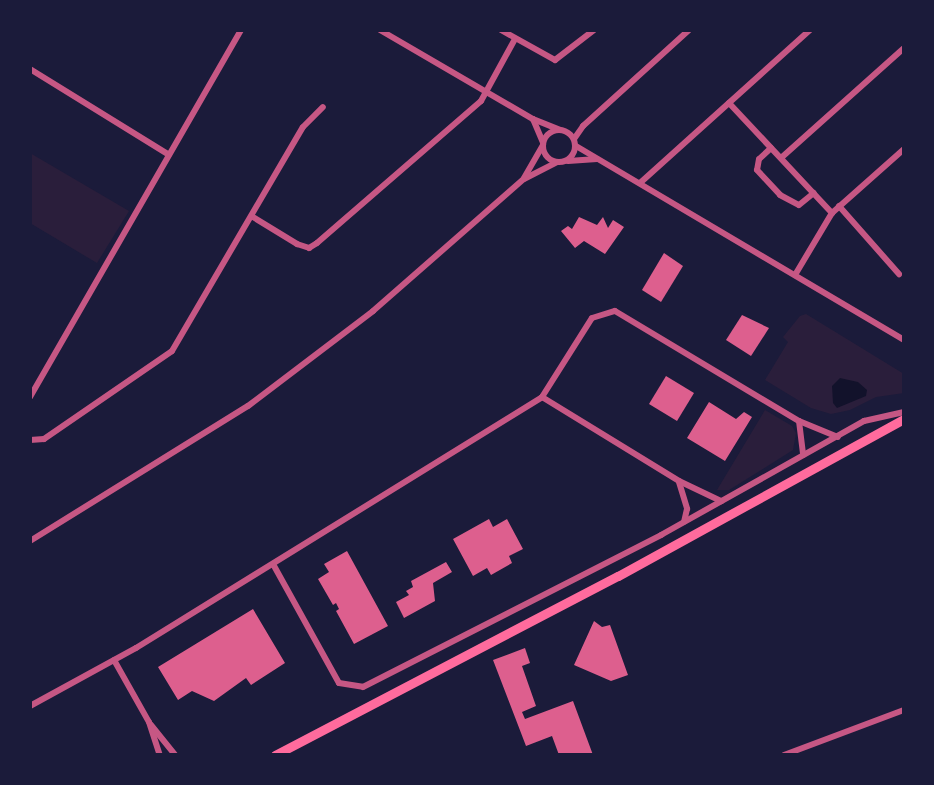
<!DOCTYPE html>
<style>
body{margin:0}
#map{position:relative;width:934px;height:785px;overflow:hidden;background:#1b1b3a;font-family:"Public Sans",sans-serif}
div>[style]{position:absolute}
.green>*{inset:0;background:#2a1e3b}
.water>*{inset:0;background:#12122b}
.building>*{inset:0;background:#dd5f8e}
.minor>*{height:6px;margin:-3px;padding:0 3px;transform-origin:3px;border-radius:3px;background:#c65784}
.minor>.ring{margin:-3px;padding:0;box-sizing:content-box;background:none;border:6px solid #c65784;border-radius:50%}
.secondary>*{height:9px;margin:-4.5px;padding:0 4.5px;transform-origin:4.5px;border-radius:4.5px;background:#ff6b9d}
span{translate:-50% -50%;white-space:nowrap;text-align:center;line-height:1.15;-webkit-text-stroke:4.5px #1b1b3a;paint-order:stroke}
.frame{position:absolute;inset:0;border:32px solid #1b1b3a;pointer-events:none}
</style>
<div id="map">
<div class="green">
<i style="clip-path:polygon(30px 153px,129px 211px,97px 263px,30px 223px)"></i>
<i style="clip-path:polygon(806px 314px,904px 374px,904px 393px,876px 397px,850px 410px,831px 414px,811px 408px,765px 380px,788px 342px,783px 337px,800px 316px)"></i>
<i style="clip-path:polygon(765px 410px,792px 426px,796px 433px,793px 450px,729px 490px,717px 490px)"></i>
</div>
<div class="water">
<i style="clip-path:polygon(840px 378px,858px 382px,867px 390px,866px 396px,837px 408px,833px 403px,832px 386px)"></i>
</div>
<div class="building">
<i style="clip-path:polygon(579px 217px,597px 225px,603px 217px,608px 228px,613px 220px,624px 227px,605px 254px,584px 241px,575px 248px,561px 231px,568px 226px,572px 229px)"></i>
<i style="clip-path:polygon(664px 253px,683px 266px,661px 302px,642px 290px)"></i>
<i style="clip-path:polygon(742px 315px,769px 328px,751px 356px,726px 340px)"></i>
<i style="clip-path:polygon(666px 376px,694px 393px,677px 421px,649px 404px)"></i>
<i style="clip-path:polygon(709px 402px,736px 419px,744px 412px,752px 417px,725px 461px,687px 438px)"></i>
<i style="clip-path:polygon(489px 519px,493px 527px,507px 519px,523px 549px,509px 556px,512px 563px,491px 575px,487px 568px,473px 576px,453px 539px)"></i>
<i style="clip-path:polygon(347px 551px,388px 626px,354px 644px,336px 611px,339px 609px,336px 603px,333px 605px,318px 579px,329px 572px,324px 564px)"></i>
<i style="clip-path:polygon(446px 562px,452px 572px,433px 583px,435px 601px,404px 618px,396px 602px,409px 595px,406px 591px,413px 587px,411px 581px)"></i>
<i style="clip-path:polygon(253px 609px,285px 663px,251px 685px,246px 678px,214px 701px,192px 691px,178px 700px,158px 667px)"></i>
<i style="clip-path:polygon(594px 621px,602px 627px,610px 625px,628px 675px,611px 681px,574px 665px)"></i>
<i style="clip-path:polygon(525px 648px,530px 663px,522px 666px,536px 706px,522px 712px,525px 719px,573px 701px,593px 755px,559px 755px,552px 736px,526px 746px,493px 660px)"></i>
</div>
<div class="minor">
<i style="left:380px;top:30px;width:177px;rotate:30.2deg"></i>
<i style="left:533px;top:119px;width:29px;rotate:22deg"></i>
<i style="left:501px;top:30px;width:62px;rotate:29.1deg"></i>
<i style="left:555px;top:60px;width:49px;rotate:-37.6deg"></i>
<i style="left:30px;top:69px;width:163px;rotate:31.7deg"></i>
<i style="left:729px;top:103px;width:151px;rotate:46.9deg"></i>
<i style="left:533px;top:119px;width:25px;rotate:67deg"></i>
<i class="ring" style="left:543px;top:130px;width:26px;height:26px"></i>
<i style="left:574px;top:139px;width:16px;rotate:-55deg"></i>
<i style="left:583px;top:126px;width:143px;rotate:-42.2deg"></i>
<i style="left:576px;top:146px;width:381px;rotate:30.6deg"></i>
<i style="left:771px;top:148px;width:16px;rotate:137deg"></i>
<i style="left:759px;top:159px;width:11px;rotate:100deg"></i>
<i style="left:757px;top:170px;width:34px;rotate:47deg"></i>
<i style="left:780px;top:195px;width:21px;rotate:28deg"></i>
<i style="left:799px;top:205px;width:19px;rotate:-39deg"></i>
<i style="left:781px;top:158px;width:165px;rotate:-41.8deg"></i>
<i style="left:568px;top:161px;width:29px;rotate:-4deg"></i>
<i style="left:524px;top:178px;width:38px;rotate:-60deg"></i>
<i style="left:640px;top:183px;width:229px;rotate:-42deg"></i>
<i style="left:839px;top:206px;width:91px;rotate:48.6deg"></i>
<i style="left:253px;top:217px;width:52px;rotate:31.5deg"></i>
<i style="left:297px;top:244px;width:13px;rotate:18deg"></i>
<i style="left:309px;top:248px;width:9px;rotate:-32deg"></i>
<i style="left:317px;top:243px;width:217px;rotate:-40.9deg"></i>
<i style="left:481px;top:101px;width:71px;rotate:-61.3deg"></i>
<i style="left:795px;top:275px;width:72px;rotate:-59.2deg"></i>
<i style="left:832px;top:213px;width:96px;rotate:-41.6deg"></i>
<i style="left:30px;top:397px;width:423px;rotate:-60.1deg"></i>
<i style="left:542px;top:397px;width:93px;rotate:-57.7deg"></i>
<i style="left:592px;top:318px;width:24px;rotate:-17deg"></i>
<i style="left:615px;top:311px;width:214px;rotate:30.9deg"></i>
<i style="left:799px;top:421px;width:42px;rotate:22.3deg"></i>
<i style="left:799px;top:421px;width:34px;rotate:83deg"></i>
<i style="left:30px;top:440px;width:14px;rotate:-4deg"></i>
<i style="left:44px;top:439px;width:155px;rotate:-34.5deg"></i>
<i style="left:172px;top:351px;width:259px;rotate:-59.7deg"></i>
<i style="left:303px;top:127px;width:28px;rotate:-45deg"></i>
<i style="left:679px;top:482px;width:28px;rotate:73deg"></i>
<i style="left:687px;top:509px;width:13px;rotate:103deg"></i>
<i style="left:30px;top:541px;width:256px;rotate:-31.8deg"></i>
<i style="left:248px;top:406px;width:157px;rotate:-37.2deg"></i>
<i style="left:373px;top:311px;width:201px;rotate:-41.2deg"></i>
<i style="left:524px;top:179px;width:36px;rotate:-27deg"></i>
<i style="left:273px;top:564px;width:136px;rotate:61deg"></i>
<i style="left:339px;top:683px;width:24px;rotate:9deg"></i>
<i style="left:363px;top:687px;width:335px;rotate:-27deg"></i>
<i style="left:661px;top:535px;width:233px;rotate:-29.3deg"></i>
<i style="left:864px;top:421px;width:41px;rotate:-12.7deg"></i>
<i style="left:114px;top:660px;width:71px;rotate:60.6deg"></i>
<i style="left:149px;top:722px;width:35px;rotate:72deg"></i>
<i style="left:30px;top:706px;width:121px;rotate:-28.7deg"></i>
<i style="left:136px;top:648px;width:477px;rotate:-31.7deg"></i>
<i style="left:542px;top:397px;width:161px;rotate:31.5deg"></i>
<i style="left:679px;top:481px;width:47px;rotate:25.5deg"></i>
<i style="left:151px;top:725px;width:38px;rotate:51deg"></i>
<i style="left:784px;top:755px;width:128px;rotate:-20.6deg"></i>
</div>
<div class="secondary">
<i style="left:275px;top:755px;width:387px;rotate:-27.6deg"></i>
<i style="left:618px;top:576px;width:326px;rotate:-28.8deg"></i>
</div>
<div class="frame"></div>
</div>
